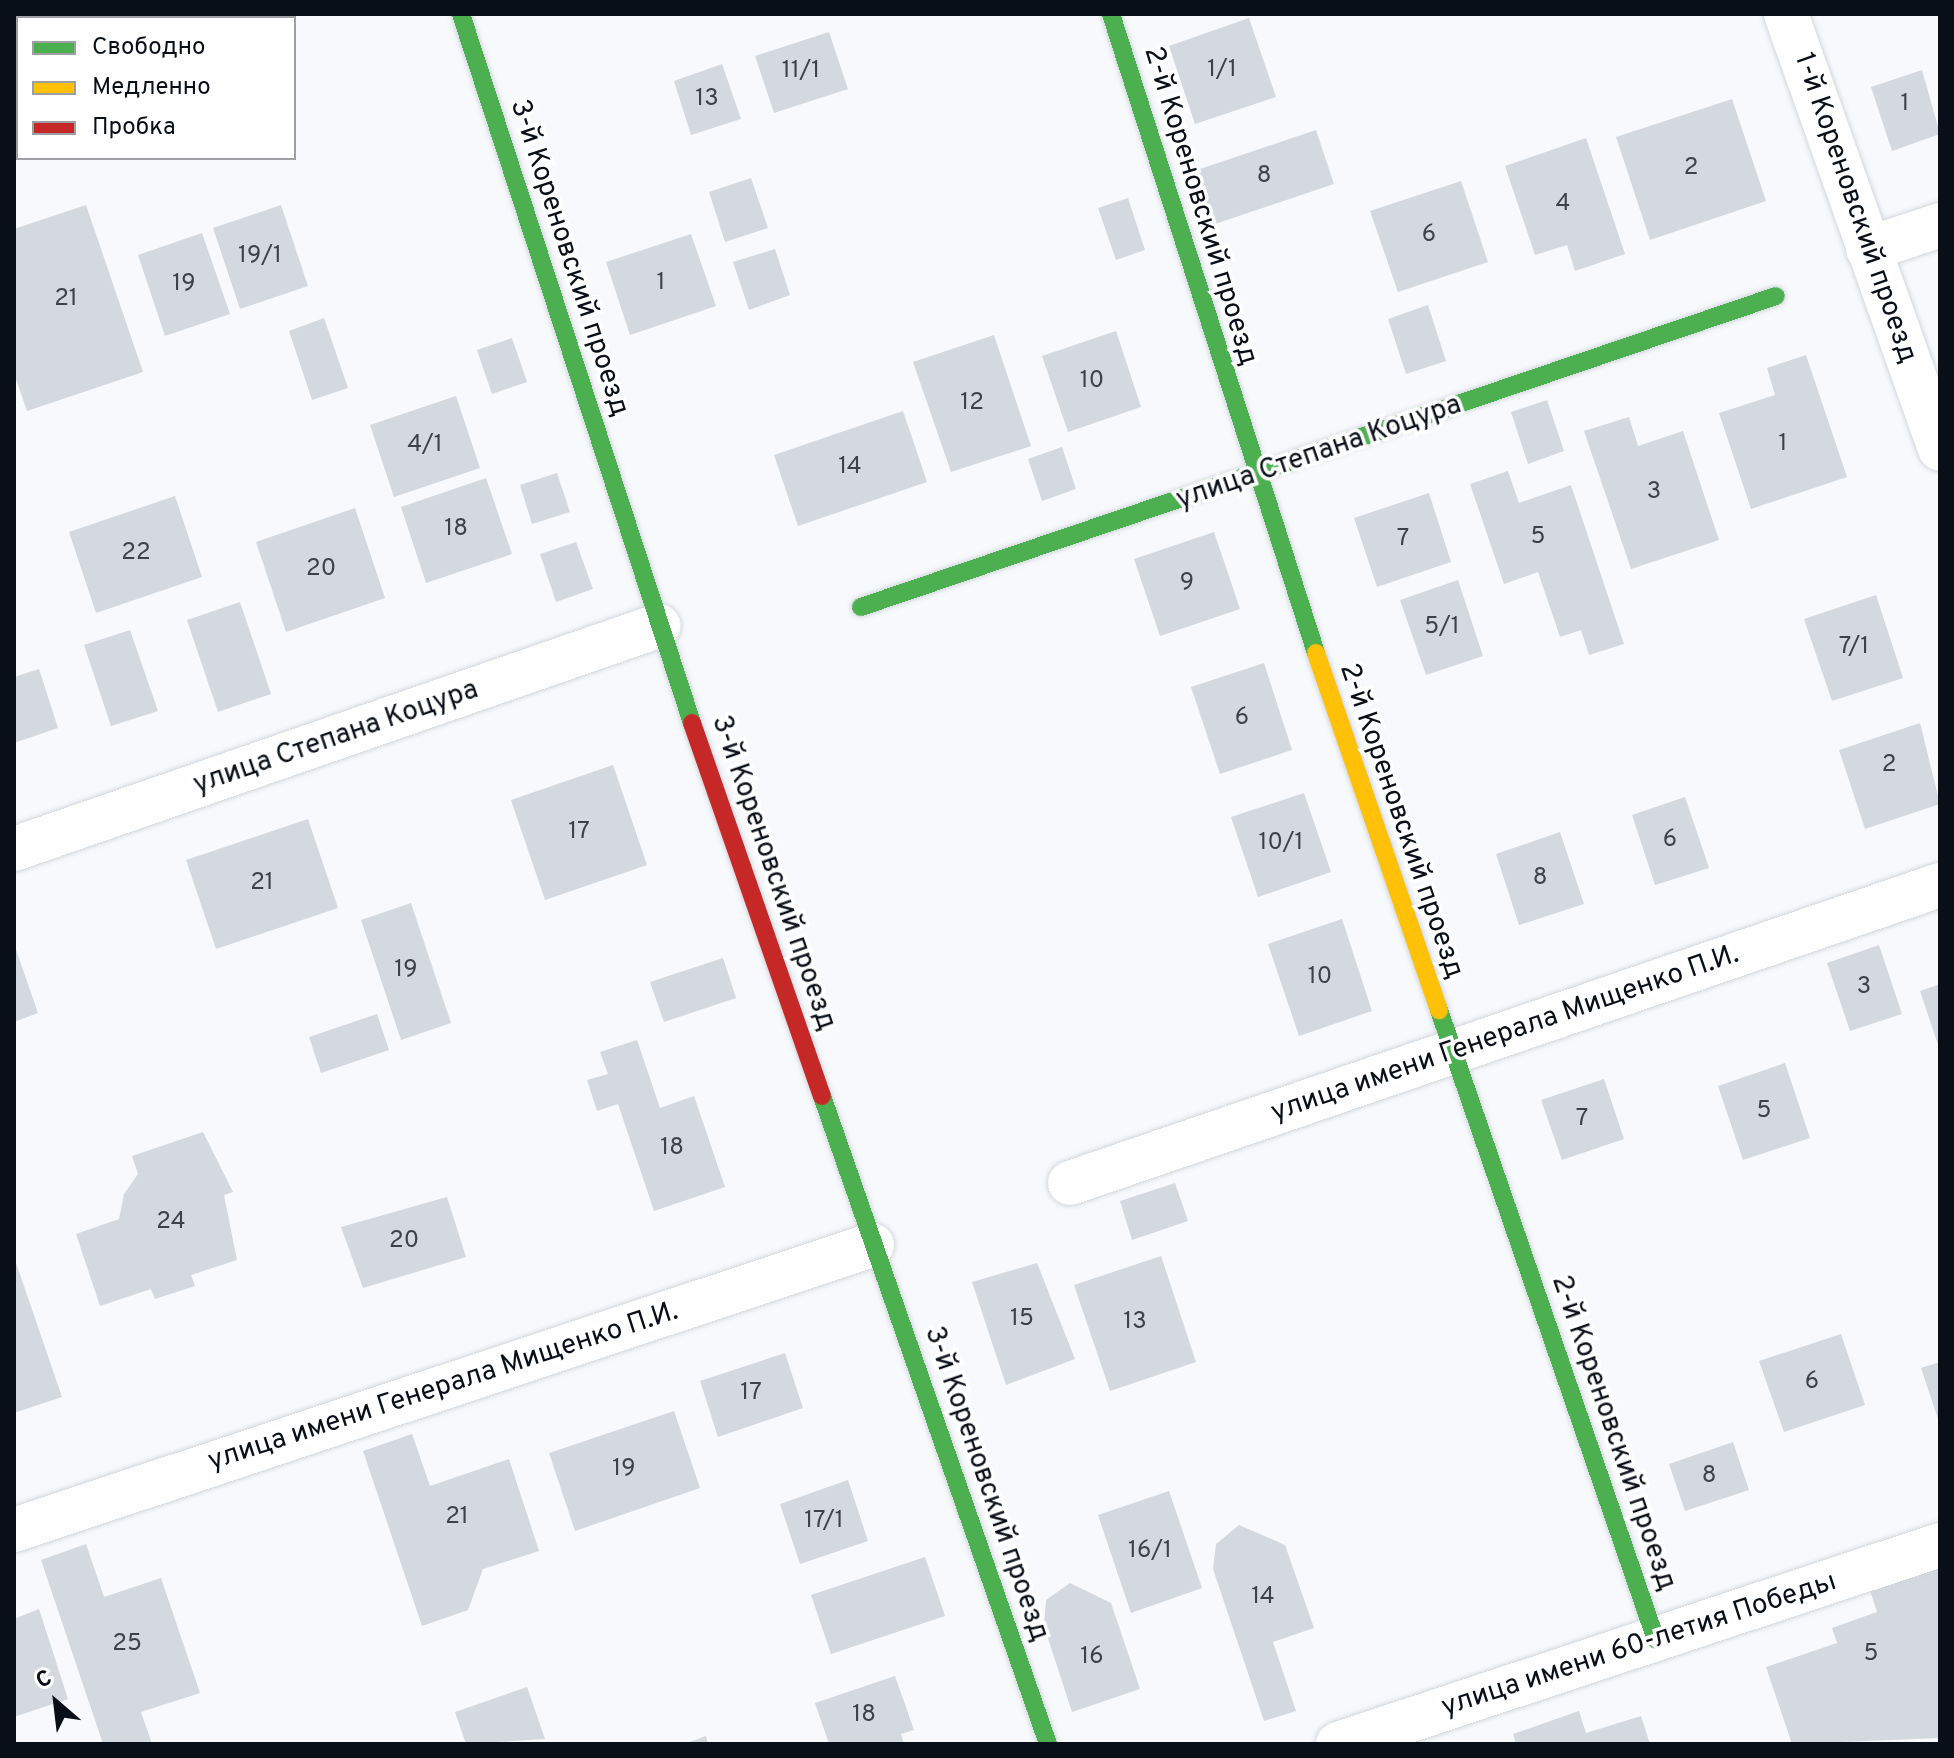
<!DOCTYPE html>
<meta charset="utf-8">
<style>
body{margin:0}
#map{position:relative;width:1954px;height:1758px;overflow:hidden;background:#f7f9fc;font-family:Overpass,sans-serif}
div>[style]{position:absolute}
.building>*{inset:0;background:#d4d8df}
.roads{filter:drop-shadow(0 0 2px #d2d7dd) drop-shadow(0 0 2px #d2d7dd)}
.street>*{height:44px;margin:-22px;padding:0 22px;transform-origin:22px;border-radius:22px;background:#fefeff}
.fast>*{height:18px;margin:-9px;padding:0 9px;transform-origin:9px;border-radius:9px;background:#4caf50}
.slow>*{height:18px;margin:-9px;padding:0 9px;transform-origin:9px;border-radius:9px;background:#ffc107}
.jam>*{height:18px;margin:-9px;padding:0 9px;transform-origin:9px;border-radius:9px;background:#c62828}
span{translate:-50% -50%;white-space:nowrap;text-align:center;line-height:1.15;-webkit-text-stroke:7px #fff;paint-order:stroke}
.number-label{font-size:24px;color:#3c414a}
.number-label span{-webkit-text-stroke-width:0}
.street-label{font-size:28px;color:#090f18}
.frame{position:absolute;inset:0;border:16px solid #090f18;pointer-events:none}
.legend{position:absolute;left:16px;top:16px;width:280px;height:144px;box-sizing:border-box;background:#fff;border:2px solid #9d9fa3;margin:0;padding:10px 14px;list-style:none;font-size:24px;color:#090f18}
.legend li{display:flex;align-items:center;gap:16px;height:40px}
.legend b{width:40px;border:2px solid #9d9fa3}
.north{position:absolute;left:16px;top:1662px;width:80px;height:80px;-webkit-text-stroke:6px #fff;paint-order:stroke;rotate:332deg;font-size:22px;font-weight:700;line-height:32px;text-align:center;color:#090f18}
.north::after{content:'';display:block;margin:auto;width:28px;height:36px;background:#090f18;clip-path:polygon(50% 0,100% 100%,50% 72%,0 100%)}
</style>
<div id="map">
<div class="building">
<i style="clip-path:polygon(1249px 18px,1276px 97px,1195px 124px,1169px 46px)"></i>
<i style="clip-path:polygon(829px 32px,848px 89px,774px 113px,755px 56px)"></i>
<i style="clip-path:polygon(722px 64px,741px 119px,691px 135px,674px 81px)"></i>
<i style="clip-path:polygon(1922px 70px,1940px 134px,1892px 151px,1871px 87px)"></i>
<i style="clip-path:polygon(1732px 99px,1766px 201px,1650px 240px,1616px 137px)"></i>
<i style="clip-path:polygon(1316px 130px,1334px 184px,1212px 225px,1194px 171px)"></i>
<i style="clip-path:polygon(1586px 138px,1625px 254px,1575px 271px,1567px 245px,1535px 255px,1505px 166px)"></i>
<i style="clip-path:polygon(751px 178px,768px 228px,725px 242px,709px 192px)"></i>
<i style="clip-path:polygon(1461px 181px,1488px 262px,1398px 292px,1370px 211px)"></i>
<i style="clip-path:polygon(1128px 198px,1145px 250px,1116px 260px,1098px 208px)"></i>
<i style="clip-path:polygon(86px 205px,143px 372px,27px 411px,14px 373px,14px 229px)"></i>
<i style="clip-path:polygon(281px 205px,308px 286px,240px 309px,213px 228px)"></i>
<i style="clip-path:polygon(202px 233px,230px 314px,165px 336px,138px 255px)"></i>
<i style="clip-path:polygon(691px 234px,716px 306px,630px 335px,606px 262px)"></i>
<i style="clip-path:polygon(775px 249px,790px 295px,749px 310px,733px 262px)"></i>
<i style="clip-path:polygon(1428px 305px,1446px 361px,1406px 374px,1388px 319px)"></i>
<i style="clip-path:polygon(324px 318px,348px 388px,312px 400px,289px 331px)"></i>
<i style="clip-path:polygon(1116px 331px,1141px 407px,1068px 432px,1042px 356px)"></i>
<i style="clip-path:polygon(994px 335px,1031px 446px,951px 472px,913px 362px)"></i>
<i style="clip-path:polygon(512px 338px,527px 382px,492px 394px,477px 350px)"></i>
<i style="clip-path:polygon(1806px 355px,1847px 477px,1751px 509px,1719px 413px,1775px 395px,1767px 368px)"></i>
<i style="clip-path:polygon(456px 396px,480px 468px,394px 497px,370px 425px)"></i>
<i style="clip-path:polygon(1547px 400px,1564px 451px,1528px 464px,1511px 412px)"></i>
<i style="clip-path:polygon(903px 411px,927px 482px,798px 526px,774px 455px)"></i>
<i style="clip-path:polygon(1629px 417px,1638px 446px,1683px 431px,1719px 540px,1631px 569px,1584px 431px)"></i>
<i style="clip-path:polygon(1062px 447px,1076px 489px,1042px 501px,1028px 459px)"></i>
<i style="clip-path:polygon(1508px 471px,1519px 503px,1571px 485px,1624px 644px,1589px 655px,1581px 630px,1560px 637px,1538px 572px,1504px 584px,1470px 484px)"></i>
<i style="clip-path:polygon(557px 473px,570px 512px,532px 524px,520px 485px)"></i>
<i style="clip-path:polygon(486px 478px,512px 554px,426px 583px,401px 507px)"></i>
<i style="clip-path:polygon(1429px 493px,1451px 562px,1377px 587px,1354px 518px)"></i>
<i style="clip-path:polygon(175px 496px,202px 577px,96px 613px,69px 532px)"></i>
<i style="clip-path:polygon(355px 508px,385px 598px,286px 632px,256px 542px)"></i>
<i style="clip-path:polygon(1214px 532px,1240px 609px,1160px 636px,1134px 559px)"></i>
<i style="clip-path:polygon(576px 542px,593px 589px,556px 602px,540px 554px)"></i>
<i style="clip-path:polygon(1458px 580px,1483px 656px,1426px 675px,1400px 600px)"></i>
<i style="clip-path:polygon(1876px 595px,1903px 678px,1832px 701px,1804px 619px)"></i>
<i style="clip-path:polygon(240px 602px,271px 694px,218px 712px,187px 620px)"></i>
<i style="clip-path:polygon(130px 630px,158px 711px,111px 726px,84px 645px)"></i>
<i style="clip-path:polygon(1264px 663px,1292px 750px,1220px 774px,1191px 687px)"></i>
<i style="clip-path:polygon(39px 669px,58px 728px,14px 743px,14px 677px)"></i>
<i style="clip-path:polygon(1920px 723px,1940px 804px,1865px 829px,1839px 750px)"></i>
<i style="clip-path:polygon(613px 765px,647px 865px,545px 900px,511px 800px)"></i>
<i style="clip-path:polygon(1304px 793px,1331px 872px,1258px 897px,1231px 817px)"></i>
<i style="clip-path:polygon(1685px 797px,1709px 868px,1655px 885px,1632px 815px)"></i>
<i style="clip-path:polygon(308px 819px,338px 908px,216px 949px,186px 860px)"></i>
<i style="clip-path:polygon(1560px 832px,1584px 904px,1519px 925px,1496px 854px)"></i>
<i style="clip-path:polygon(411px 903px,451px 1023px,401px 1040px,361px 920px)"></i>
<i style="clip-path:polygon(1342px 919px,1372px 1011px,1299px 1036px,1268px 944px)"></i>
<i style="clip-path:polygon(14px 944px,38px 1013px,14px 1022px)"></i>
<i style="clip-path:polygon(1879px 945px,1902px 1014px,1850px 1031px,1827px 963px)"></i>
<i style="clip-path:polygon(723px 958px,736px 998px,664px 1022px,650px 982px)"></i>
<i style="clip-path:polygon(1940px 984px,1940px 1048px,1939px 1048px,1920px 991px)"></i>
<i style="clip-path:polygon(377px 1014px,389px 1050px,321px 1073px,309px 1037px)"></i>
<i style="clip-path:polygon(637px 1040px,660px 1108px,694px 1096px,725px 1187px,654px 1211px,618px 1104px,597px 1111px,587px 1080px,608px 1074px,600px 1052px)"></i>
<i style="clip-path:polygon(1785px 1063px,1810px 1138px,1743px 1160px,1718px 1086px)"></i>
<i style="clip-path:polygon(1604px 1079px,1624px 1139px,1562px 1160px,1541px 1100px)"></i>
<i style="clip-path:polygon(203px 1132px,233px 1192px,224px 1195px,237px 1260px,191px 1275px,195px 1286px,155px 1299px,151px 1289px,100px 1306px,76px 1234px,119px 1219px,124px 1194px,138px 1174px,132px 1156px)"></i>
<i style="clip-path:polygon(1175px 1183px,1188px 1221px,1132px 1240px,1120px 1201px)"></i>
<i style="clip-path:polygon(447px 1197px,466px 1257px,363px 1288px,341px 1227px)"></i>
<i style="clip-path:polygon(1161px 1256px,1196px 1362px,1110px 1391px,1074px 1285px)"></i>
<i style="clip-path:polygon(14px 1257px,62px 1397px,14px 1413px)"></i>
<i style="clip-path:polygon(1037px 1263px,1075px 1359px,1006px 1385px,972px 1282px)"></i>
<i style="clip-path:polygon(1841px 1334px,1865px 1405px,1784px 1432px,1759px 1361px)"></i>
<i style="clip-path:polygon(785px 1353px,803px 1408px,718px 1437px,700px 1381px)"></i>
<i style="clip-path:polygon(1940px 1362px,1940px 1421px,1939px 1422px,1921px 1368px)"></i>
<i style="clip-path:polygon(674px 1411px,700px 1488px,575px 1531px,549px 1453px)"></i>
<i style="clip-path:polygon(412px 1434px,430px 1486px,509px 1459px,539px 1551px,483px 1569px,468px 1610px,422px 1626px,363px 1451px)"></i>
<i style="clip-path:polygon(1733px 1442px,1749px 1490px,1685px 1511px,1669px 1464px)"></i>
<i style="clip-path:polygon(848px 1480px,868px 1541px,800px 1564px,780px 1504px)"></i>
<i style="clip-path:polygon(1169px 1491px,1202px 1588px,1131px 1613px,1098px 1515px)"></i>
<i style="clip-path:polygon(1239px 1525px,1285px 1545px,1314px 1628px,1273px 1642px,1296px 1711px,1264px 1721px,1213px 1569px,1216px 1544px)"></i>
<i style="clip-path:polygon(86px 1544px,104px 1597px,161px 1578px,200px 1693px,141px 1712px,152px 1744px,103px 1744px,41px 1560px)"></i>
<i style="clip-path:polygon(925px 1557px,945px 1616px,831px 1654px,811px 1595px)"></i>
<i style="clip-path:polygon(1938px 1568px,1940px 1738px,1792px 1744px,1766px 1667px,1837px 1643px,1832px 1628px,1877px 1612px,1870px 1590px)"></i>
<i style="clip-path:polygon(1070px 1583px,1111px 1603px,1140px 1689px,1072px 1712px,1044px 1626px,1046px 1600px)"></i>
<i style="clip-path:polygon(39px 1609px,68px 1699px,14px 1717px,14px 1619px)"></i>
<i style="clip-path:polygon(895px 1676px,914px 1730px,901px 1734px,904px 1744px,829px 1744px,815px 1703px)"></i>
<i style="clip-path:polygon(527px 1687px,545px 1739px,466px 1744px,455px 1712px)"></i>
<i style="clip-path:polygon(1579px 1711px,1586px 1733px,1641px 1716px,1650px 1744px,1516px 1744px,1513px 1734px)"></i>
<i style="clip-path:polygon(706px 1736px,708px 1744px,684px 1744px)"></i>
</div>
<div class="roads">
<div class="street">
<i style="left:1786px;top:14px;width:461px;rotate:70.5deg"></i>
<i style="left:1868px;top:249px;width:76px;rotate:-18.4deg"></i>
<i style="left:14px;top:849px;width:682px;rotate:-19.1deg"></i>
<i style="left:1070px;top:1183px;width:920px;rotate:-18.91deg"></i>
<i style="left:14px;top:1530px;width:904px;rotate:-18.37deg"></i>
<i style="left:1338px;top:1744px;width:634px;rotate:-18.29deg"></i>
</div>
<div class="fast">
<i style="left:461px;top:14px;width:746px;rotate:71.95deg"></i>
<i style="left:1111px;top:14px;width:671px;rotate:72.21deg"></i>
<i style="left:861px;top:607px;width:966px;rotate:-18.77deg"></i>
<i style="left:1439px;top:1010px;width:666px;rotate:70.99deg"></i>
<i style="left:822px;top:1096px;width:686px;rotate:70.77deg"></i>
</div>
<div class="slow">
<i style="left:1316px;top:653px;width:378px;rotate:71deg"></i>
</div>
<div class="jam">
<i style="left:692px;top:723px;width:395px;rotate:70.8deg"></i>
</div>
</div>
<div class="number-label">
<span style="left:1222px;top:71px">1/1</span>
<span style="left:801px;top:72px">11/1</span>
<span style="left:707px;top:100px">13</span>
<span style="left:1905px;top:105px">1</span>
<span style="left:1691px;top:169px">2</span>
<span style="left:1264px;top:177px">8</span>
<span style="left:1563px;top:205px">4</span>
<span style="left:1429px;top:236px">6</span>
<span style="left:260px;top:257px">19/1</span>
<span style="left:661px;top:284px">1</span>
<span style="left:184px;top:285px">19</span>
<span style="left:66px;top:300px">21</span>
<span style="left:1092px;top:382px">10</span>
<span style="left:972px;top:404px">12</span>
<span style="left:1783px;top:445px">1</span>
<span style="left:425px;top:446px">4/1</span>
<span style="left:850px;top:468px">14</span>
<span style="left:1654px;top:493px">3</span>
<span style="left:456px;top:530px">18</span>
<span style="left:1538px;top:538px">5</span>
<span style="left:1403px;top:540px">7</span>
<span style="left:136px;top:554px">22</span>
<span style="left:321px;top:570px">20</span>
<span style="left:1187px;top:584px">9</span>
<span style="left:1442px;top:628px">5/1</span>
<span style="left:1854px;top:648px">7/1</span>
<span style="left:1242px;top:719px">6</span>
<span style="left:1889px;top:766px">2</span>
<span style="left:579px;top:833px">17</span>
<span style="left:1670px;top:841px">6</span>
<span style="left:1281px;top:844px">10/1</span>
<span style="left:1540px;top:879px">8</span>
<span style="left:262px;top:884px">21</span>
<span style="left:406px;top:971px">19</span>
<span style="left:1320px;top:978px">10</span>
<span style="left:1864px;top:988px">3</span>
<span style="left:1764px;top:1112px">5</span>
<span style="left:1582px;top:1120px">7</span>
<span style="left:672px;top:1149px">18</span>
<span style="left:171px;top:1223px">24</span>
<span style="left:404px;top:1242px">20</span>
<span style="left:1022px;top:1320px">15</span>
<span style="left:1135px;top:1323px">13</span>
<span style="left:1812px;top:1383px">6</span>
<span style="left:751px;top:1394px">17</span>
<span style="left:624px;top:1470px">19</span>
<span style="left:1709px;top:1477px">8</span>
<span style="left:457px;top:1518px">21</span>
<span style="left:824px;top:1522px">17/1</span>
<span style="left:1150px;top:1552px">16/1</span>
<span style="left:1263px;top:1598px">14</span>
<span style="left:127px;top:1645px">25</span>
<span style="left:1871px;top:1655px">5</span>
<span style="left:1092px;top:1658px">16</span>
<span style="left:864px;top:1716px">18</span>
</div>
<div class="street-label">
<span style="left:1200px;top:206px;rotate:73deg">2-й Кореновский проезд</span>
<span style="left:1855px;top:208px;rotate:71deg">1-й Кореновский проезд</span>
<span style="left:569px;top:258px;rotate:72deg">3-й Кореновский проезд</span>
<span style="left:1319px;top:453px;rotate:-19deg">улица Степана Коцура</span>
<span style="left:336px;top:738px;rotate:-19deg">улица Степана Коцура</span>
<span style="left:1401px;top:821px;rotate:71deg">2-й Кореновский проезд</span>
<span style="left:773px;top:873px;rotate:71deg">3-й Кореновский проезд</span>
<span style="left:1505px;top:1034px;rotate:-19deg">улица имени Генерала Мищенко П.И.</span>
<span style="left:443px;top:1387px;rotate:-18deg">улица имени Генерала Мищенко П.И.</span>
<span style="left:1613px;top:1433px;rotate:71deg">2-й Кореновский проезд</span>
<span style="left:986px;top:1484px;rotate:71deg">3-й Кореновский проезд</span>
<span style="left:1639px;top:1645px;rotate:-18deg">улица имени 60-летия Победы</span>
</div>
<div class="frame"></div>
<ul class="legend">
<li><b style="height:10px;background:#4caf50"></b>Свободно</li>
<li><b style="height:10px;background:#ffc107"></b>Медленно</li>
<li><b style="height:10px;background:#c62828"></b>Пробка</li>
</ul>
<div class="north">С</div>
</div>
